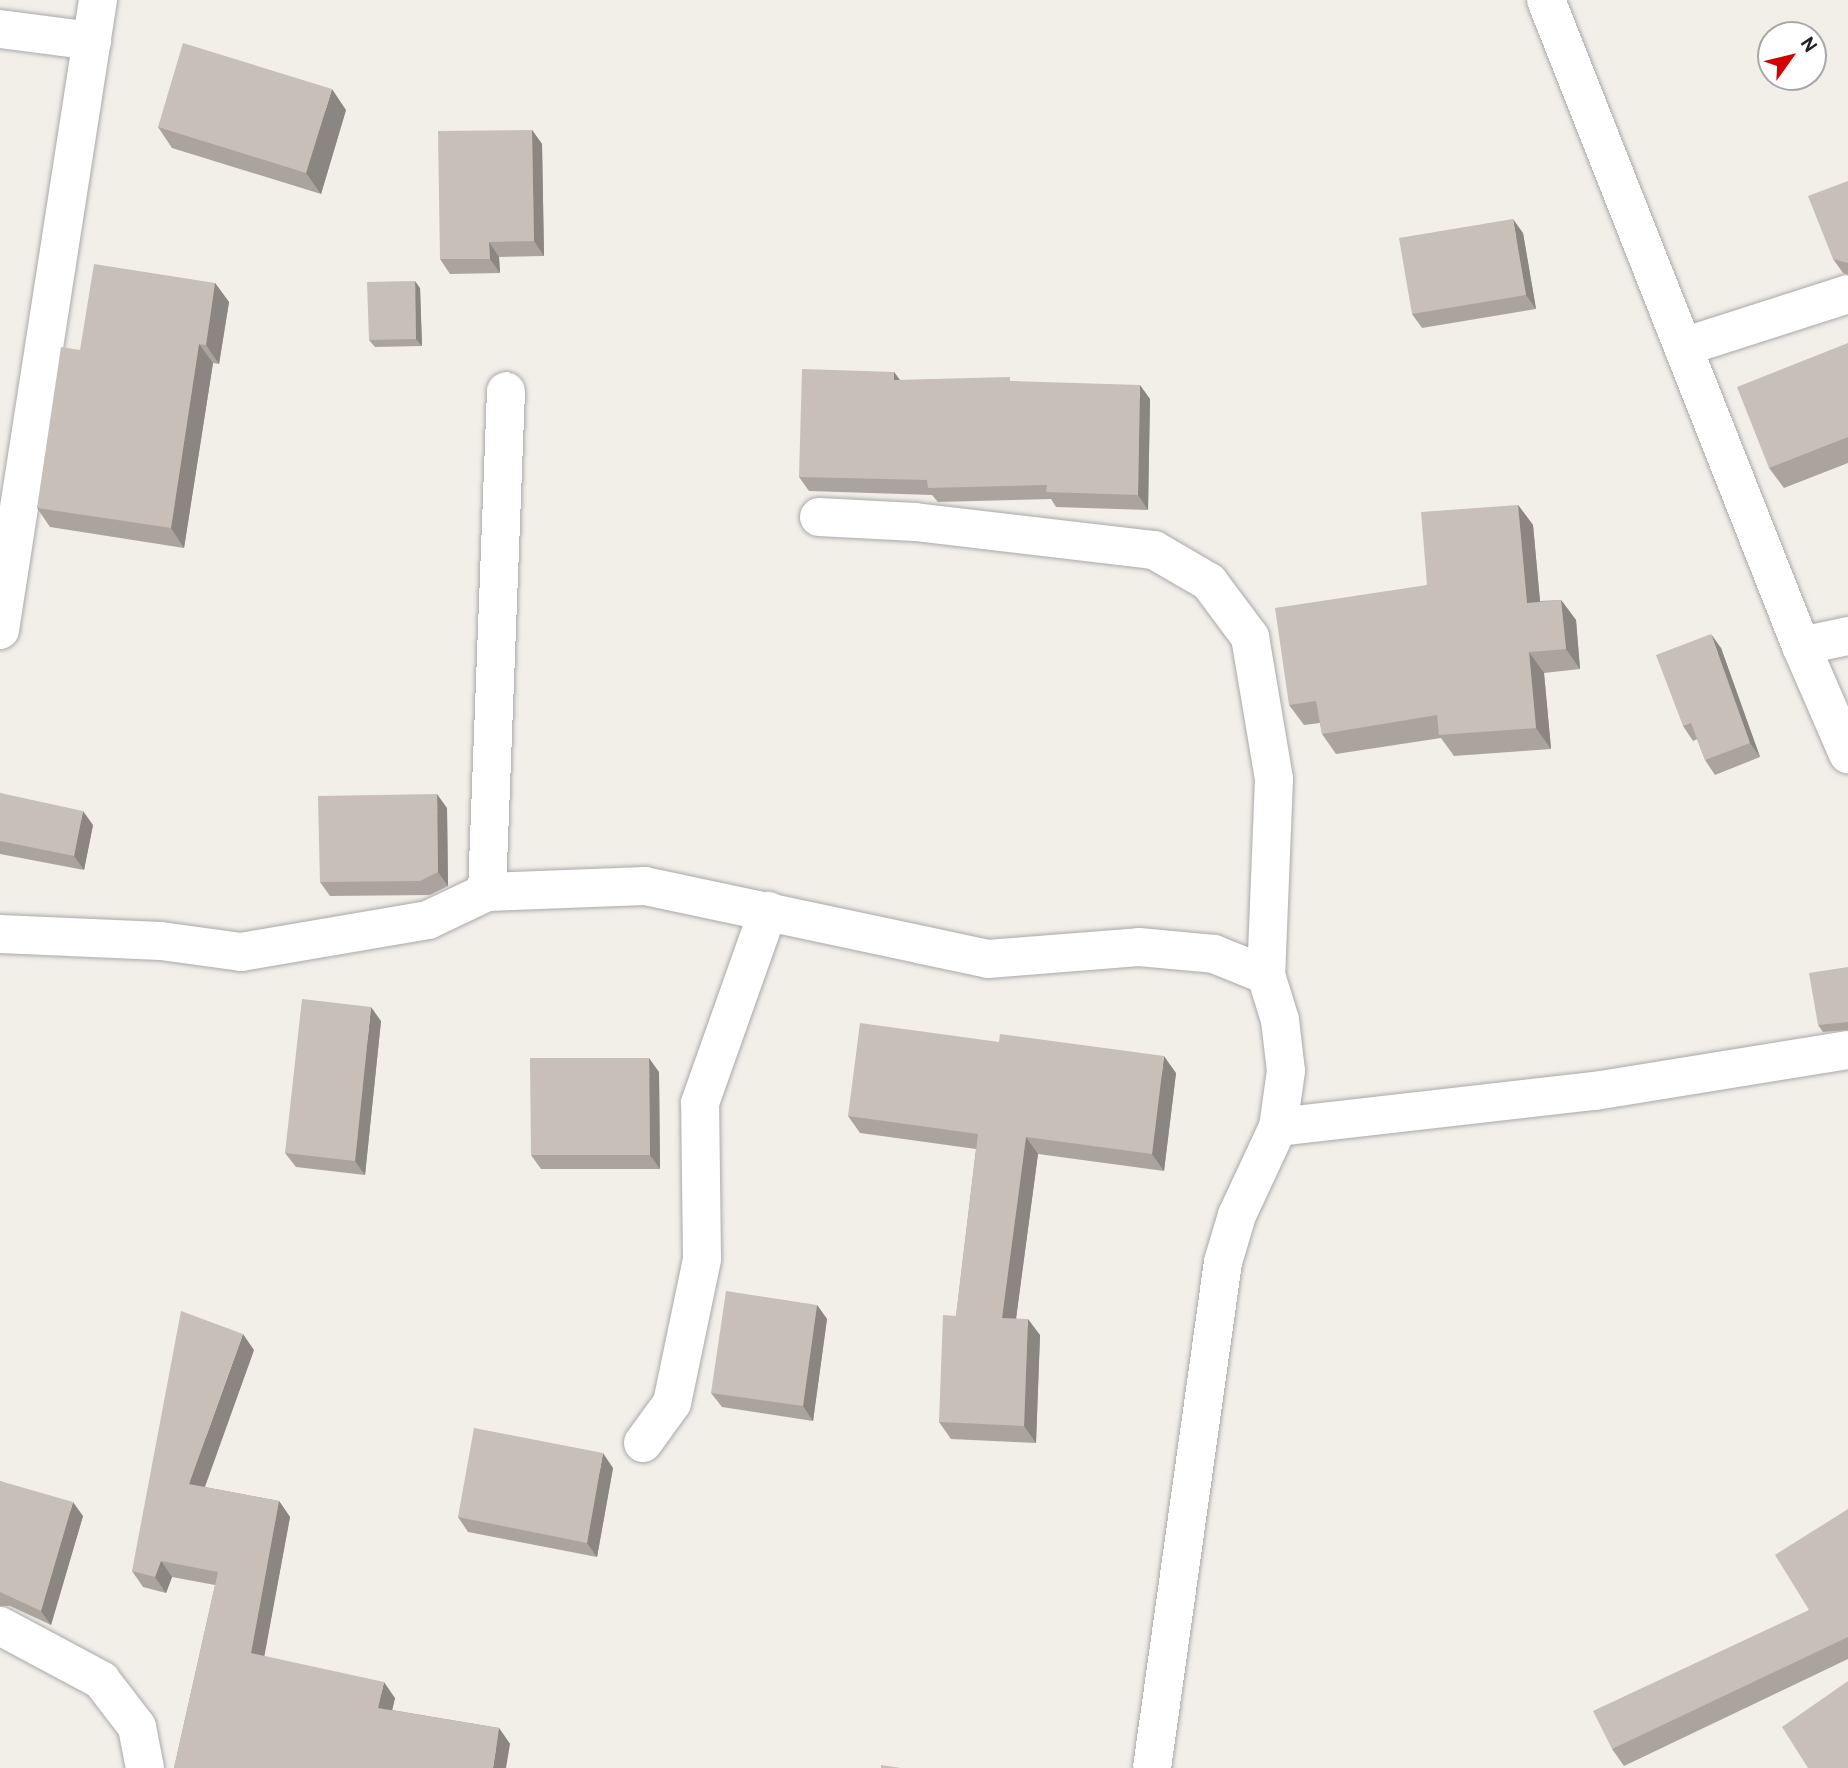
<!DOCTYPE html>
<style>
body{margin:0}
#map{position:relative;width:1848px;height:1768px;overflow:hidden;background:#f2efe9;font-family:Overpass,sans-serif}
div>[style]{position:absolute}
.roads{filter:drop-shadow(0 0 2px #a9a9a9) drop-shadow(0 0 2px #a9a9a9)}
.minor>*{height:38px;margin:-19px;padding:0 19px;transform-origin:19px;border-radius:19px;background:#fff}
.wall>*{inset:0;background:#aba49e}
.shaded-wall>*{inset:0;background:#8b8681}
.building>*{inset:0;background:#c7bfb8}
span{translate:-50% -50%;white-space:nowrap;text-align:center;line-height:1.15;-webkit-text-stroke:5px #fff;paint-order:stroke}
.north{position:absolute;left:1757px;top:21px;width:70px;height:70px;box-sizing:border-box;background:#fff;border:2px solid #a7a7a7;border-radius:50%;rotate:56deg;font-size:19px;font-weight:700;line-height:28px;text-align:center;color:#222}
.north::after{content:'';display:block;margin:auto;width:24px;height:32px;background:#d40000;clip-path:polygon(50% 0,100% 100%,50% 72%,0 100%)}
</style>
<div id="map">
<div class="roads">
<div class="minor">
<i style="left:1546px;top:0;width:695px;rotate:68.46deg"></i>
<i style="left:1801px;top:646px;width:118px;rotate:66.5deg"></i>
<i style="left:0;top:29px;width:93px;rotate:7.4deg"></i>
<i style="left:1683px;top:347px;width:173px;rotate:-17.8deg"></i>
<i style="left:819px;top:517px;width:96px;rotate:3deg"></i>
<i style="left:915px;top:522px;width:241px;rotate:6.7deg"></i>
<i style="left:1154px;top:550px;width:64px;rotate:30.2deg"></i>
<i style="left:1209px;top:582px;width:69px;rotate:53.3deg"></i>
<i style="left:1250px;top:637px;width:144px;rotate:80.4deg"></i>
<i style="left:1274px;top:779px;width:196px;rotate:92.3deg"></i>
<i style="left:1266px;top:975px;width:47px;rotate:72.7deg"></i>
<i style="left:1280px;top:1020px;width:51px;rotate:83.3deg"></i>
<i style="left:1286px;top:1071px;width:57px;rotate:98.1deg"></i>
<i style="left:1278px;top:1127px;width:97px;rotate:115deg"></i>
<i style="left:1237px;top:1215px;width:49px;rotate:106.6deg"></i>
<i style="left:1223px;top:1262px;width:511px;rotate:97.99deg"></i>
<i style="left:0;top:630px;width:638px;rotate:-81.16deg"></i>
<i style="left:1801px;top:646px;width:48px;rotate:-12deg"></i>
<i style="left:487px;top:892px;width:501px;rotate:-87.83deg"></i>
<i style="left:0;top:934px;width:161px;rotate:2.5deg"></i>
<i style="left:161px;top:941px;width:81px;rotate:7.8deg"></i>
<i style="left:241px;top:952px;width:190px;rotate:-9.7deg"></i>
<i style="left:428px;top:920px;width:65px;rotate:-25.4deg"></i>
<i style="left:487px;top:892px;width:158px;rotate:-2.2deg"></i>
<i style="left:645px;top:886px;width:351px;rotate:12deg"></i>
<i style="left:988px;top:959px;width:151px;rotate:-4.5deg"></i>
<i style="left:1139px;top:947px;width:75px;rotate:5.3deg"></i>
<i style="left:1214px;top:954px;width:56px;rotate:22deg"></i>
<i style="left:1278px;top:1127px;width:319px;rotate:-6.5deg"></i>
<i style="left:1595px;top:1091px;width:256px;rotate:-9.2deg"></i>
<i style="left:643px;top:1443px;width:49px;rotate:-54.1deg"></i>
<i style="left:672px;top:1403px;width:147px;rotate:-78.2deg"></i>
<i style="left:702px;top:1259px;width:156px;rotate:-90.7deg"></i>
<i style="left:700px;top:1103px;width:204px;rotate:-70.5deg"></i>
<i style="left:0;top:1626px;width:115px;rotate:28.1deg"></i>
<i style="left:101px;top:1680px;width:59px;rotate:52.5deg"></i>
<i style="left:137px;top:1727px;width:42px;rotate:79deg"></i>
</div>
</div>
<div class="wall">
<i style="clip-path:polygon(346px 110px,321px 194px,172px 148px,158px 127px)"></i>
<i style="clip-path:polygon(532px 130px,542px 144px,544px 256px,499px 257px,500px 273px,450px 274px,440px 259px)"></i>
<i style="clip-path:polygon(1848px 181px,1848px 275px,1843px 273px,1833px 259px)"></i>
<i style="clip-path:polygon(1523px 233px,1536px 309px,1422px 328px,1412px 314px)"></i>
<i style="clip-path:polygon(215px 283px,229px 302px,219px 364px,213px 363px,184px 548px,50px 527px,37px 508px,80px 350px)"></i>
<i style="clip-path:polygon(420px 288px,422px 346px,375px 347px,369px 340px)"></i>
<i style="clip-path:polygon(1848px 343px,1848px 463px,1784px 488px,1769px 468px)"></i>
<i style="clip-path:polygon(894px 372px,900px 380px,1013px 381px,1150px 399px,1148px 510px,1056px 507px,1051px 499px,938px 502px,932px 495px,809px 491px,799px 477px)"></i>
<i style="clip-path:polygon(1518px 505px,1533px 525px,1540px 601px,1561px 600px,1576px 620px,1580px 669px,1544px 673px,1551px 749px,1454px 756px,1441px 738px,1336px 754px,1322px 734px,1320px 723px,1304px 725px,1289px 705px)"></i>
<i style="clip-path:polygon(1721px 648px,1760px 757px,1715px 775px,1705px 760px,1697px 739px,1693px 741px,1683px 726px)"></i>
<i style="clip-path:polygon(0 793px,93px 825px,84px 870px,0 854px)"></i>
<i style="clip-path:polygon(447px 808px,448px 886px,430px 895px,330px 896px,320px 882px)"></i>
<i style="clip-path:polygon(1848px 967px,1848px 1030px,1823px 1032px,1818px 1025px)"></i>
<i style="clip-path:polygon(381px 1021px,365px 1175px,296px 1167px,285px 1153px)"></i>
<i style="clip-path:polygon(659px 1072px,660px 1169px,541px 1169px,531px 1155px)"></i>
<i style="clip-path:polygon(1176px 1073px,1164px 1171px,1038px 1154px,1016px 1318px,1040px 1335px,1036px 1443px,951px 1439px,939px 1422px,956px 1316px,976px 1149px,860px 1133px,848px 1116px)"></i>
<i style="clip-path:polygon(817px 1305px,827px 1319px,813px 1421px,722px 1407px,711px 1393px)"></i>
<i style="clip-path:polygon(254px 1350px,205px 1487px,279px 1501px,290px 1517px,264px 1656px,395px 1698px,392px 1710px,499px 1728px,510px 1744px,174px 1768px,215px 1585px,172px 1577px,166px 1593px,143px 1587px,132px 1571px)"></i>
<i style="clip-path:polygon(613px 1468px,597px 1557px,468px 1532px,458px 1517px)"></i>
<i style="clip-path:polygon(0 1481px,83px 1516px,51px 1625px,10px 1606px,0 1606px)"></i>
<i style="clip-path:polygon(1848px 1509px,1848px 1659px,1624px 1766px,1612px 1749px,1809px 1610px)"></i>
</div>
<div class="shaded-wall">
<i style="clip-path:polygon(332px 89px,346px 110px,321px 194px,306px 173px)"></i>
<i style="clip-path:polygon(532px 130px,542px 144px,544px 256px,534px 241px)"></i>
<i style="clip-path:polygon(1513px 219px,1523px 233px,1536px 309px,1526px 295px)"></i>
<i style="clip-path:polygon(489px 242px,499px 257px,500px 273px,490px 259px)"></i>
<i style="clip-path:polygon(415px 281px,420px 288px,422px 346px,416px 339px)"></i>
<i style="clip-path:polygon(215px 283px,229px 302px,219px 364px,206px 345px)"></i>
<i style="clip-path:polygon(199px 344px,213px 363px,184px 548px,171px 528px)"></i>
<i style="clip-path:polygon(894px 372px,904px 386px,894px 380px)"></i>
<i style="clip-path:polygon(1140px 385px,1150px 399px,1148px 510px,1138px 495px)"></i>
<i style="clip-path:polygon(1518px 505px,1533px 525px,1542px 623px,1527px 603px)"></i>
<i style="clip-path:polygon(1561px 600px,1576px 620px,1580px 669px,1566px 649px)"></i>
<i style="clip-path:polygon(1711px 634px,1721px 648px,1760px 757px,1750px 743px)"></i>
<i style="clip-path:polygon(1529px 652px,1544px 673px,1551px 749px,1536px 728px)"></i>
<i style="clip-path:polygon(437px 794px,447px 808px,448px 886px,438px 872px)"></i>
<i style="clip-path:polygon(83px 811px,93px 825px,84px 870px,74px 856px)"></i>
<i style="clip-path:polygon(371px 1007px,381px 1021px,365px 1175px,355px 1161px)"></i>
<i style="clip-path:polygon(1164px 1056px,1176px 1073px,1164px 1171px,1152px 1154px)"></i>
<i style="clip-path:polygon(649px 1058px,659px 1072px,660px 1169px,650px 1155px)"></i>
<i style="clip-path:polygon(1026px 1137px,1038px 1154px,1014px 1334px,1002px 1318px)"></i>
<i style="clip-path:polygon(817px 1305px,827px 1319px,813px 1421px,803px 1406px)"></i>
<i style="clip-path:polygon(1028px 1319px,1040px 1335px,1036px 1443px,1024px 1426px)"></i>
<i style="clip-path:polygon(243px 1334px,254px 1350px,200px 1500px,189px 1484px)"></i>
<i style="clip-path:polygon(603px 1453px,613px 1468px,597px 1557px,587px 1543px)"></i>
<i style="clip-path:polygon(279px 1501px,290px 1517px,262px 1669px,251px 1653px)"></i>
<i style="clip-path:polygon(73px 1502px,83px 1516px,51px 1625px,41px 1611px)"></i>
<i style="clip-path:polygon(161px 1561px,172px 1577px,166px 1593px,155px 1577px)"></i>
<i style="clip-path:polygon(384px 1682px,395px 1698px,389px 1724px,378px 1708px)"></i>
<i style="clip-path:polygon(499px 1728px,510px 1744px,506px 1768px,493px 1768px)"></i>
</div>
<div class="building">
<i style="clip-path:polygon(183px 43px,332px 89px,306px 173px,158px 127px)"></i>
<i style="clip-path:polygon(532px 130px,534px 241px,489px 242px,490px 259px,440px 259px,438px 131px)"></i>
<i style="clip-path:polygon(1848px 181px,1848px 263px,1833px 259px,1808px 196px)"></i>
<i style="clip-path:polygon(1513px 219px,1526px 295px,1412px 314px,1399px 238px)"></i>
<i style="clip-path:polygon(94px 264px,215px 283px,206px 345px,199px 344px,171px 528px,37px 508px,61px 347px,80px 350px)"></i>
<i style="clip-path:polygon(415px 281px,416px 339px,369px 340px,367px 282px)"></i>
<i style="clip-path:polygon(1848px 343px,1848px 437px,1769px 468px,1737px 387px)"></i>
<i style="clip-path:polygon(802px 369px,894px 372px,894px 380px,1010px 377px,1010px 381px,1140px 385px,1138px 495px,1046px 492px,1047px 485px,928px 488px,927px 480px,799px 477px)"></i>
<i style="clip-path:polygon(1518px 505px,1527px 603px,1561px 600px,1566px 649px,1529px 652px,1536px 728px,1439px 735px,1437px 715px,1322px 734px,1316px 701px,1289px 705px,1275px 608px,1427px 585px,1421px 512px)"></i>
<i style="clip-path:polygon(1711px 634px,1750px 743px,1705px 760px,1691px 723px,1683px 726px,1656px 655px)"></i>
<i style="clip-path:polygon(0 793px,83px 811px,74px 856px,0 841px)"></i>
<i style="clip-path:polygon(437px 794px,438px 872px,420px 881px,320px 882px,318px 796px)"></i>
<i style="clip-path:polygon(1848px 967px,1848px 1022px,1818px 1025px,1809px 973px)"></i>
<i style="clip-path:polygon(302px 999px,371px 1007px,355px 1161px,285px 1153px)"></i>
<i style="clip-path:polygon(860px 1023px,999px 1042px,1000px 1034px,1164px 1056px,1152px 1154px,1026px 1137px,1002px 1318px,1028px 1319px,1024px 1426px,939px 1422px,943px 1315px,956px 1316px,978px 1134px,848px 1116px)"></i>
<i style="clip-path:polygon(530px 1058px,649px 1058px,650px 1155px,531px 1155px)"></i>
<i style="clip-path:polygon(726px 1291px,817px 1305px,803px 1406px,711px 1393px)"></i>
<i style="clip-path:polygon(181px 1311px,243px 1334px,189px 1484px,279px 1501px,251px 1653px,384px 1682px,378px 1708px,499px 1728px,493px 1768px,174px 1768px,218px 1572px,161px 1561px,155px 1577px,132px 1571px)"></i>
<i style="clip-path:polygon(474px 1428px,603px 1453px,587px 1543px,458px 1517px)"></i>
<i style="clip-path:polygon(0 1481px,73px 1502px,41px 1611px,0 1592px)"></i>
<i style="clip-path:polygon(1848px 1509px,1848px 1637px,1612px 1749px,1593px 1711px,1809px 1610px,1775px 1555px)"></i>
<i style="clip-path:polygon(1848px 1681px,1848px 1768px,1808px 1768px,1782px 1727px)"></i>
<i style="clip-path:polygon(881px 1765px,901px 1768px,881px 1768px)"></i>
</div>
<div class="north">N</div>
</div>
